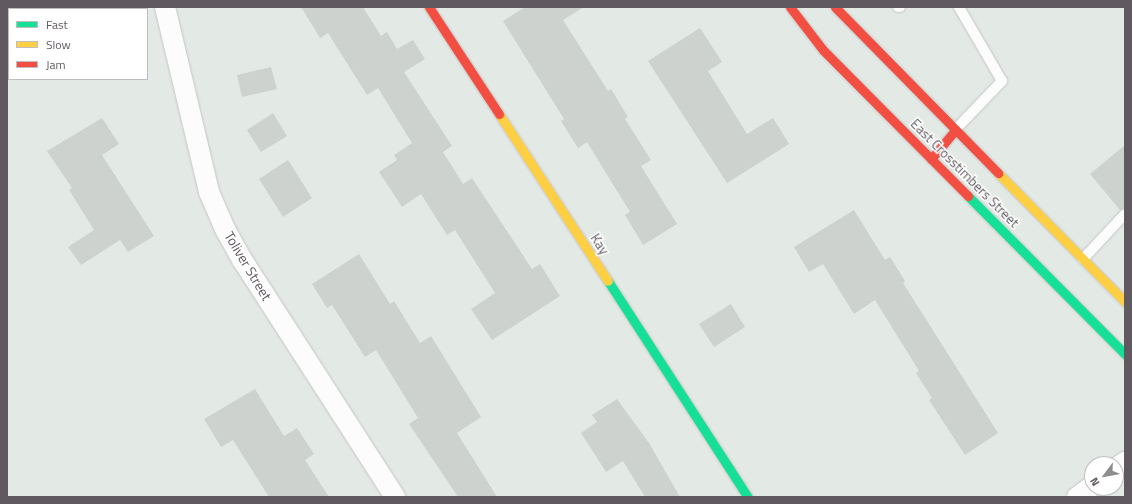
<!DOCTYPE html>
<style>
body{margin:0}
#map{position:relative;width:1132px;height:504px;overflow:hidden;background:#e3e9e5;font-family:"Titillium Web",sans-serif}
div>[style]{position:absolute}
.building>*{inset:0;background:#ced2cf}
.roads{filter:drop-shadow(0 0 1px #c5c6c6) drop-shadow(0 0 1px #c5c6c6)}
.lane>*{height:10px;margin:-5px;padding:0 5px;transform-origin:5px;border-radius:5px;background:#fbfcfb}
.street>*{height:20px;margin:-10px;padding:0 10px;transform-origin:10px;border-radius:10px;background:#fbfcfb}
.fast>*{height:9px;margin:-4.5px;padding:0 4.5px;transform-origin:4.5px;border-radius:4.5px;background:#16e098}
.slow>*{height:9px;margin:-4.5px;padding:0 4.5px;transform-origin:4.5px;border-radius:4.5px;background:#ffcf43}
.jam>*{height:9px;margin:-4.5px;padding:0 4.5px;transform-origin:4.5px;border-radius:4.5px;background:#f24e42}
span{translate:-50% -50%;white-space:nowrap;text-align:center;line-height:1.15;-webkit-text-stroke:3px #fff;paint-order:stroke}
.street-label{font-size:14px;color:#605a60}
.frame{position:absolute;inset:0;border:8px solid #605a60;pointer-events:none}
.legend{position:absolute;left:8px;top:8px;width:140px;height:72px;box-sizing:border-box;background:#fff;border:1px solid #bfbdbf;margin:0;padding:5px 7px;list-style:none;font-size:12px;color:#605a60}
.legend li{display:flex;align-items:center;gap:8px;height:20px}
.legend b{width:20px;border:1px solid #bfbdbf}
.north{position:absolute;left:1084px;top:456px;width:40px;height:40px;box-sizing:border-box;background:#fff;border:1px solid #bfbdbf;border-radius:50%;rotate:238deg;font-size:11px;font-weight:700;line-height:16px;text-align:center;color:#605a60}
.north::after{content:'';display:block;margin:auto;width:14px;height:18px;background:#8e8c8f;clip-path:polygon(50% 0,100% 100%,50% 72%,0 100%)}
</style>
<div id="map">
<div class="building">
<i style="clip-path:polygon(301px 7px,363px 7px,381px 36px,387px 32px,397px 49px,413px 40px,425px 59px,404px 72px,452px 146px,443px 152px,463px 184px,472px 178px,532px 269px,540px 264px,560px 296px,492px 340px,471px 309px,495px 293px,455px 230px,447px 235px,421px 194px,402px 207px,379px 172px,397px 160px,394px 155px,412px 143px,378px 88px,367px 95px,328px 33px,320px 38px)"></i>
<i style="clip-path:polygon(525px 7px,584px 7px,563px 20px,608px 91px,611px 89px,628px 117px,625px 119px,651px 160px,641px 166px,677px 224px,643px 245px,625px 215px,630px 212px,587px 142px,578px 148px,561px 121px,564px 119px,503px 21px)"></i>
<i style="clip-path:polygon(700px 28px,722px 62px,708px 71px,747px 134px,773px 118px,789px 144px,727px 183px,648px 61px)"></i>
<i style="clip-path:polygon(271px 67px,277px 89px,242px 97px,237px 75px)"></i>
<i style="clip-path:polygon(273px 113px,287px 136px,261px 152px,247px 130px)"></i>
<i style="clip-path:polygon(102px 118px,119px 144px,102px 155px,154px 236px,128px 252px,120px 240px,81px 265px,68px 247px,94px 230px,69px 190px,72px 188px,47px 151px)"></i>
<i style="clip-path:polygon(1125px 145px,1125px 209px,1120px 210px,1090px 174px)"></i>
<i style="clip-path:polygon(288px 160px,312px 198px,283px 217px,259px 179px)"></i>
<i style="clip-path:polygon(854px 210px,885px 260px,890px 257px,905px 281px,903px 283px,998px 433px,965px 455px,929px 400px,932px 398px,916px 373px,919px 371px,875px 300px,854px 314px,823px 264px,809px 272px,794px 247px)"></i>
<i style="clip-path:polygon(359px 254px,390px 304px,394px 301px,420px 343px,431px 336px,481px 417px,457px 433px,497px 497px,458px 497px,409px 424px,418px 418px,376px 350px,365px 357px,332px 305px,327px 308px,312px 284px)"></i>
<i style="clip-path:polygon(731px 304px,745px 327px,714px 347px,699px 324px)"></i>
<i style="clip-path:polygon(255px 389px,284px 436px,297px 428px,314px 454px,305px 460px,329px 497px,269px 497px,233px 440px,221px 447px,204px 419px)"></i>
<i style="clip-path:polygon(617px 399px,649px 443px,680px 497px,645px 497px,623px 461px,606px 472px,581px 433px,597px 422px,592px 415px)"></i>
</div>
<div class="roads">
<div class="lane">
<i style="left:898px;top:7px;width:2px"></i>
<i style="left:955px;top:130px;width:68px;rotate:-46.2deg"></i>
<i style="left:1002px;top:81px;width:86px;rotate:-120.2deg"></i>
<i style="left:1083px;top:259px;width:60px;rotate:-47deg"></i>
</div>
<div class="street">
<i style="left:165px;top:7px;width:190px;rotate:76.6deg"></i>
<i style="left:209px;top:192px;width:40px;rotate:66.6deg"></i>
<i style="left:225px;top:229px;width:37px;rotate:61deg"></i>
<i style="left:243px;top:261px;width:281px;rotate:57.2deg"></i>
<i style="left:1116px;top:468px;width:11px;rotate:-34deg"></i>
<i style="left:1077px;top:497px;width:19px;rotate:-36deg"></i>
</div>
<div class="fast">
<i style="left:968px;top:196px;width:223px;rotate:45.2deg"></i>
<i style="left:608px;top:281px;width:257px;rotate:57.1deg"></i>
</div>
<div class="slow">
<i style="left:499px;top:114px;width:199px;rotate:56.9deg"></i>
<i style="left:998px;top:173px;width:181px;rotate:45.4deg"></i>
</div>
<div class="jam">
<i style="left:429px;top:7px;width:128px;rotate:56.8deg"></i>
<i style="left:790px;top:7px;width:54px;rotate:52.5deg"></i>
<i style="left:823px;top:50px;width:206px;rotate:45.2deg"></i>
<i style="left:835px;top:7px;width:233px;rotate:45.5deg"></i>
<i style="left:931px;top:159px;width:38px;rotate:-50deg"></i>
</div>
</div>
<div class="street-label">
<span style="left:965px;top:173px;rotate:45deg">East Crosstimbers Street</span>
<span style="left:600px;top:244px;rotate:57deg">Kay</span>
<span style="left:248px;top:266px;rotate:59deg">Toliver Street</span>
</div>
<div class="frame"></div>
<ul class="legend">
<li><b style="height:5px;background:#16e098"></b>Fast</li>
<li><b style="height:5px;background:#ffcf43"></b>Slow</li>
<li><b style="height:5px;background:#f24e42"></b>Jam</li>
</ul>
<div class="north">N</div>
</div>
